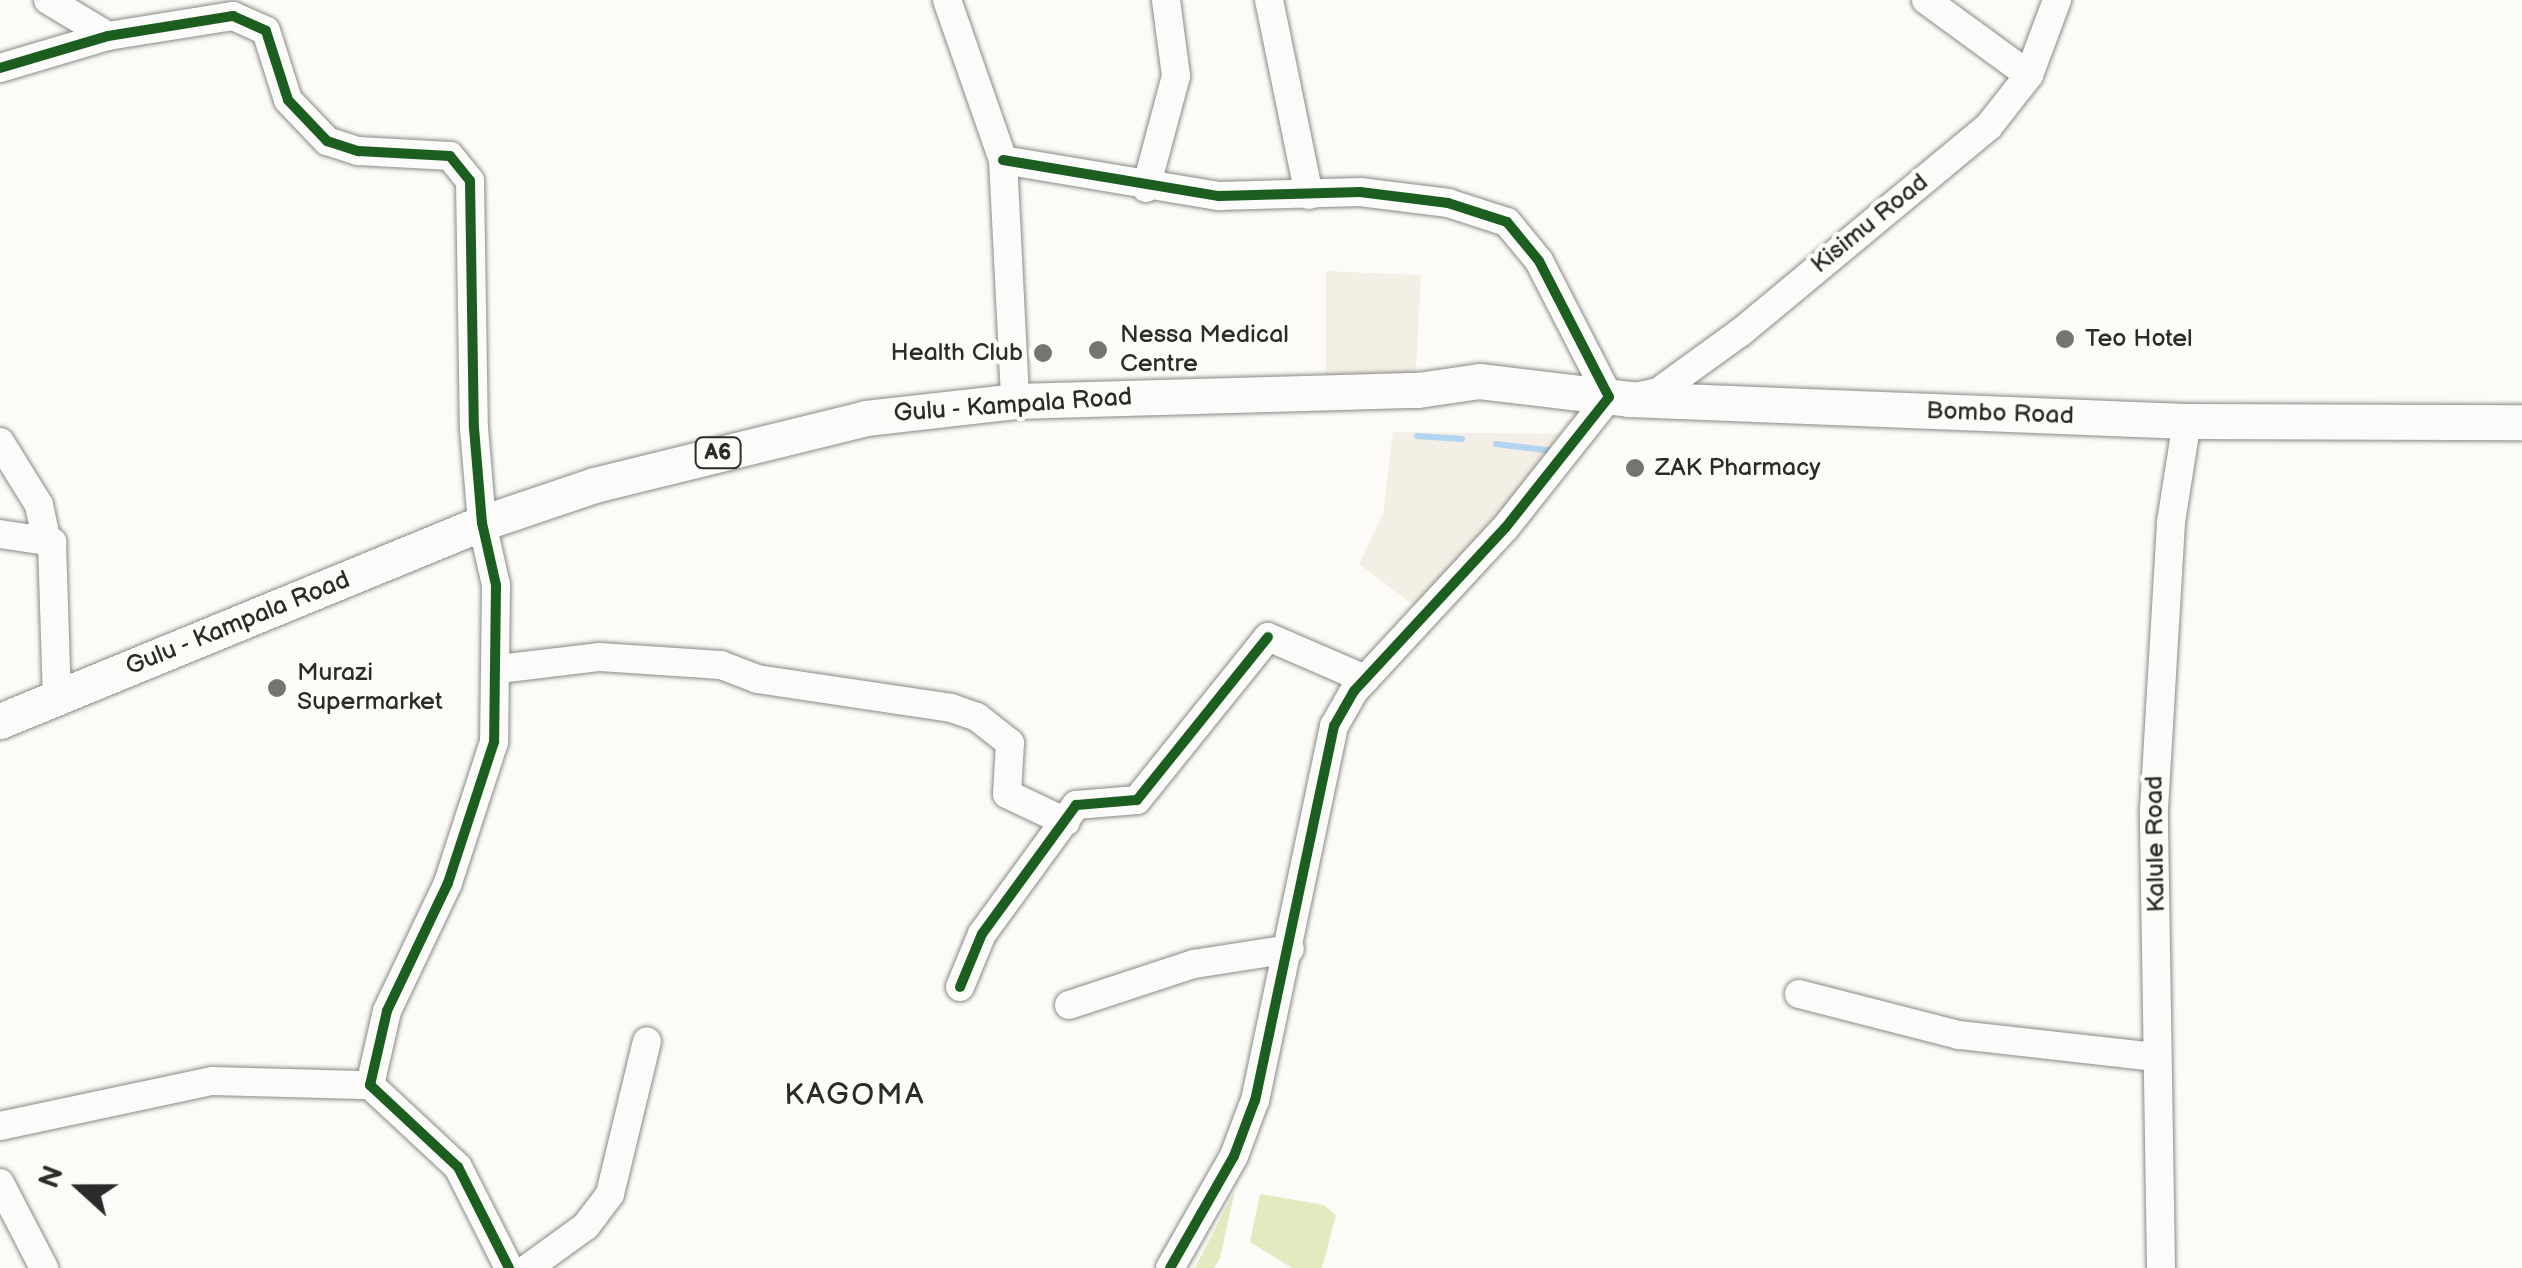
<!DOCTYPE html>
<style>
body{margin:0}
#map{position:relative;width:2522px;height:1268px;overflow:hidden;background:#fcfbf8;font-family:"Balsamiq Sans",sans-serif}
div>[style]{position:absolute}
.built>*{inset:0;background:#f4efe4}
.green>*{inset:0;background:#e4eabf}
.stream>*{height:6px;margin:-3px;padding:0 3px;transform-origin:3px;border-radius:3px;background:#b2d4f1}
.roads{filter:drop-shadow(0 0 2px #898987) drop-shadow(0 0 2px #898987)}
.minor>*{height:28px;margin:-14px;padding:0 14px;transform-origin:14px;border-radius:14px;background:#fbfbf9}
.major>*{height:35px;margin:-17.5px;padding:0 17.5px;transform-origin:17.5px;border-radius:17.5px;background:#fbfbf9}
.cycleway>*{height:10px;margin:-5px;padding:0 5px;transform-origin:5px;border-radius:5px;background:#1b5e20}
.dots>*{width:28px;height:28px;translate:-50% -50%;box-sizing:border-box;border:5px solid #fdfcf7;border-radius:50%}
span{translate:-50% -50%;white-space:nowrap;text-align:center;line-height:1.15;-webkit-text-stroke:9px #fdfcf7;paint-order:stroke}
.shield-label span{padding:2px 8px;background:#fdfcf7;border:2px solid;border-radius:8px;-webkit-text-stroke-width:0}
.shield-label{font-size:22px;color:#2b2b2b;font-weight:700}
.street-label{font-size:25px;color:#2b2b2b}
.poi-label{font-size:25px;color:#2b2b2b}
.left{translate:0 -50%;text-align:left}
.right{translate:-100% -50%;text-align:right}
.quarter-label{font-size:30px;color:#2b2b2b;letter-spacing:2.5px}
.north{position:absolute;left:30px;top:1138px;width:100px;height:100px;-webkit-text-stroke:8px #fdfcf7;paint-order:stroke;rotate:291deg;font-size:28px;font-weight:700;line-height:40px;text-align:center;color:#2b2b2b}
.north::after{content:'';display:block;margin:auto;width:35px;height:45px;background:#2b2b2b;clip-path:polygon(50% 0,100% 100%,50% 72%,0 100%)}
</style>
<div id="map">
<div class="built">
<i style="clip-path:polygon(1326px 271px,1421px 275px,1415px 389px,1326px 383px)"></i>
<i style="clip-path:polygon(1393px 432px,1575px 434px,1416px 607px,1359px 564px,1383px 514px)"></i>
</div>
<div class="green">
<i style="clip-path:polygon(1235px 1190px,1220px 1258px,1214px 1268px,1195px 1268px)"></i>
<i style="clip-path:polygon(1260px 1194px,1324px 1205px,1336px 1215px,1322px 1268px,1292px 1268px,1250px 1242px)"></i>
</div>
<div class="stream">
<i style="left:1417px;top:436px;width:45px;rotate:3.8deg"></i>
<i style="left:1496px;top:444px;width:58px;rotate:6.9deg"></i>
</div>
<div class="roads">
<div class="minor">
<i style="left:48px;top:0;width:70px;rotate:31deg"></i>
<i style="left:947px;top:0;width:170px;rotate:70.7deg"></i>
<i style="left:1003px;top:160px;width:241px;rotate:87.1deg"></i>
<i style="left:1269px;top:0;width:199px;rotate:78.4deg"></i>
<i style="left:1926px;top:0;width:127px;rotate:36.1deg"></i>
<i style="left:0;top:68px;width:113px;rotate:-16.5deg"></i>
<i style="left:108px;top:36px;width:127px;rotate:-9.1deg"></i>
<i style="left:233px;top:16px;width:36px;rotate:24deg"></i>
<i style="left:266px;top:31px;width:72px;rotate:72.3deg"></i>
<i style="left:288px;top:100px;width:57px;rotate:46.4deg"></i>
<i style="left:327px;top:141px;width:33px;rotate:18deg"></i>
<i style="left:358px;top:151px;width:92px;rotate:3.1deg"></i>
<i style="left:450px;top:156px;width:32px;rotate:51deg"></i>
<i style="left:470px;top:181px;width:247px;rotate:89.1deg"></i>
<i style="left:474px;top:428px;width:95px;rotate:85.2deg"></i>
<i style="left:482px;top:523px;width:64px;rotate:77.3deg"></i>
<i style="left:496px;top:585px;width:157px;rotate:90.7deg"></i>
<i style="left:494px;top:742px;width:148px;rotate:108.1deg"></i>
<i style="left:448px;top:883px;width:142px;rotate:115.5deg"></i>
<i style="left:387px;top:1011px;width:76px;rotate:102.9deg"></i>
<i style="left:370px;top:1085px;width:120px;rotate:43deg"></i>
<i style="left:458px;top:1167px;width:113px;rotate:63.2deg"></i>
<i style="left:1003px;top:160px;width:219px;rotate:9.5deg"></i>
<i style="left:1219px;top:196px;width:141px;rotate:-1.6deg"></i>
<i style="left:1360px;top:192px;width:89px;rotate:7.1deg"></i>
<i style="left:1448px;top:203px;width:62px;rotate:17.9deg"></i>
<i style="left:1507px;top:222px;width:50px;rotate:50.6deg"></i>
<i style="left:1539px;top:261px;width:153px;rotate:62.8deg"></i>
<i style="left:1609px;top:397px;width:167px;rotate:128.4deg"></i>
<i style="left:1505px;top:528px;width:222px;rotate:132.8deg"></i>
<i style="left:1354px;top:691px;width:40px;rotate:119.7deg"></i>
<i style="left:1334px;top:726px;width:382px;rotate:101.9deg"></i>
<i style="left:1255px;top:1100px;width:60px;rotate:110.6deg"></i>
<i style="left:1234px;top:1156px;width:129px;rotate:119.7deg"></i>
<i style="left:1146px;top:188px;width:116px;rotate:-75deg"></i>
<i style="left:1176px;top:76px;width:77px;rotate:-97.5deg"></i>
<i style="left:1635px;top:397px;width:24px;rotate:-12deg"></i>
<i style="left:1658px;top:392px;width:102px;rotate:-35.9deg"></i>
<i style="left:1741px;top:332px;width:322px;rotate:-39.7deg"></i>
<i style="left:1989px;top:126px;width:65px;rotate:-51.9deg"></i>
<i style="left:2029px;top:75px;width:80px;rotate:-69.5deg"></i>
<i style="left:0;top:442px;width:74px;rotate:58.2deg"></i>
<i style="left:39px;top:505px;width:33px;rotate:78deg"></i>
<i style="left:0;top:534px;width:53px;rotate:8.7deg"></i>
<i style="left:52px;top:542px;width:156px;rotate:88.2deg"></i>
<i style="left:499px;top:669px;width:102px;rotate:-6.8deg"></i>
<i style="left:600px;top:657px;width:121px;rotate:3.8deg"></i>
<i style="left:721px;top:665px;width:39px;rotate:21deg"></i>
<i style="left:757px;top:679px;width:196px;rotate:8.5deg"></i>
<i style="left:951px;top:708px;width:28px;rotate:19deg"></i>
<i style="left:977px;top:717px;width:42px;rotate:38.2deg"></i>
<i style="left:1010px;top:743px;width:51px;rotate:93.4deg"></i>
<i style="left:1007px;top:794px;width:65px;rotate:25.4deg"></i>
<i style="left:960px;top:987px;width:57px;rotate:-67.5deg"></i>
<i style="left:982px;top:934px;width:160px;rotate:-53.9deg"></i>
<i style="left:1076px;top:805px;width:61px;rotate:-4.7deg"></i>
<i style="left:1137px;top:800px;width:209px;rotate:-51.2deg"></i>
<i style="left:1268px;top:637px;width:106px;rotate:23.4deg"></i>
<i style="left:1799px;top:994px;width:165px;rotate:14.4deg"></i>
<i style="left:1959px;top:1035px;width:197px;rotate:6.4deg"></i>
<i style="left:1069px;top:1005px;width:132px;rotate:-18.2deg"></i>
<i style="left:1194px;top:964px;width:97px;rotate:-8.9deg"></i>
<i style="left:0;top:1126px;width:217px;rotate:-12deg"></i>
<i style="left:212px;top:1081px;width:158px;rotate:1.5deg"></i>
<i style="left:0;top:1183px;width:96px;rotate:62.6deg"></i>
<i style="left:528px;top:1268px;width:72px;rotate:-35.9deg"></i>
<i style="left:586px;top:1226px;width:40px;rotate:-53deg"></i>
<i style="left:610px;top:1194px;width:157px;rotate:-76.4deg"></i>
<i style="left:2161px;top:1268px;width:459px;rotate:-90.9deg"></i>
<i style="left:2154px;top:809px;width:288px;rotate:-86.6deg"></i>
<i style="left:2171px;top:522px;width:102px;rotate:-81deg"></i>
</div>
<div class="major">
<i style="left:0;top:721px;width:521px;rotate:-22.33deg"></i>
<i style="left:482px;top:523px;width:118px;rotate:-18.7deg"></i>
<i style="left:594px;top:485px;width:280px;rotate:-13.8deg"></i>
<i style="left:866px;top:418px;width:150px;rotate:-6.5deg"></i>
<i style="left:1015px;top:401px;width:403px;rotate:-1.6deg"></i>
<i style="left:1418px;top:390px;width:62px;rotate:-8.4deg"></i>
<i style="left:1479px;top:381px;width:151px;rotate:6.8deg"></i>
<i style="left:1629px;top:399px;width:558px;rotate:2.26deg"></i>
<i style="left:2187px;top:421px;width:335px;rotate:0.2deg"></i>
</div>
</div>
<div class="cycleway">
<i style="left:0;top:68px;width:113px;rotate:-16.5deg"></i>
<i style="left:108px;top:36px;width:127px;rotate:-9.1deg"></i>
<i style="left:233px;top:16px;width:36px;rotate:24deg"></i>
<i style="left:266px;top:31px;width:72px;rotate:72.3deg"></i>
<i style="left:288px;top:100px;width:57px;rotate:46.4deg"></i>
<i style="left:327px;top:141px;width:33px;rotate:18deg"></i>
<i style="left:358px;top:151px;width:92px;rotate:3.1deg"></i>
<i style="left:450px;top:156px;width:32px;rotate:51deg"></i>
<i style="left:470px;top:181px;width:247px;rotate:89.1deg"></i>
<i style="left:474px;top:428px;width:95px;rotate:85.2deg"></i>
<i style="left:482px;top:523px;width:64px;rotate:77.3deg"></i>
<i style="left:496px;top:585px;width:157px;rotate:90.7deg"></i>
<i style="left:494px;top:742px;width:148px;rotate:108.1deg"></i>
<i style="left:448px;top:883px;width:142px;rotate:115.5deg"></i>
<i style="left:387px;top:1011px;width:76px;rotate:102.9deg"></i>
<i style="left:370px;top:1085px;width:120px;rotate:43deg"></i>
<i style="left:458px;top:1167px;width:113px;rotate:63.2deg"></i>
<i style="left:1003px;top:160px;width:219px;rotate:9.5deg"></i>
<i style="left:1219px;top:196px;width:141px;rotate:-1.6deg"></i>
<i style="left:1360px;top:192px;width:89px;rotate:7.1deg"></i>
<i style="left:1448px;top:203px;width:62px;rotate:17.9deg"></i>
<i style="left:1507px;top:222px;width:50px;rotate:50.6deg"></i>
<i style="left:1539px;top:261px;width:153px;rotate:62.8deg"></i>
<i style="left:1609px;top:397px;width:167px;rotate:128.4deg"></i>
<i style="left:1505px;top:528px;width:222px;rotate:132.8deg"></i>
<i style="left:1354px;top:691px;width:40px;rotate:119.7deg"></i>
<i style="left:1334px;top:726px;width:382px;rotate:101.9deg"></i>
<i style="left:1255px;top:1100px;width:60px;rotate:110.6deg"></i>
<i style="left:1234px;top:1156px;width:129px;rotate:119.7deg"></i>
<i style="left:960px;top:987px;width:57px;rotate:-67.5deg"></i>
<i style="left:982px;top:934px;width:160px;rotate:-53.9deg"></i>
<i style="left:1076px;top:805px;width:61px;rotate:-4.7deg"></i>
<i style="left:1137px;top:800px;width:209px;rotate:-51.2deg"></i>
</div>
<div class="dots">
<i style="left:2065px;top:339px;background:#747473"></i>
<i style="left:1098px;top:350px;background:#747473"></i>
<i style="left:1043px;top:353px;background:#747473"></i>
<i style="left:1635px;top:468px;background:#747473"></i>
<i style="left:277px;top:688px;background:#747473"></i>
</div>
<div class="shield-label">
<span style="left:718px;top:453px">A6</span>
</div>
<div class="street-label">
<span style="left:1870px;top:224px;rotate:-39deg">Kisimu Road</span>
<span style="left:1013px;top:406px;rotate:-4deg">Gulu - Kampala Road</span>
<span style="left:2000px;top:414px;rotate:2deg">Bombo Road</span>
<span style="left:238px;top:624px;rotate:-22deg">Gulu - Kampala Road</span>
<span style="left:2156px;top:844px;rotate:-91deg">Kalule Road</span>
</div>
<div class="poi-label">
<span class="left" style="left:1120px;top:350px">Nessa Medical<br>Centre</span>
<span class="left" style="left:2085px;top:339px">Teo Hotel</span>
<span class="right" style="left:1023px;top:353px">Health Club</span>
<span class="left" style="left:1655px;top:468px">ZAK Pharmacy</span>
<span class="left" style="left:297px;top:688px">Murazi<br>Supermarket</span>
</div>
<div class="quarter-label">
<span style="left:855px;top:1095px">KAGOMA</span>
</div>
<div class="north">N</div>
</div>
